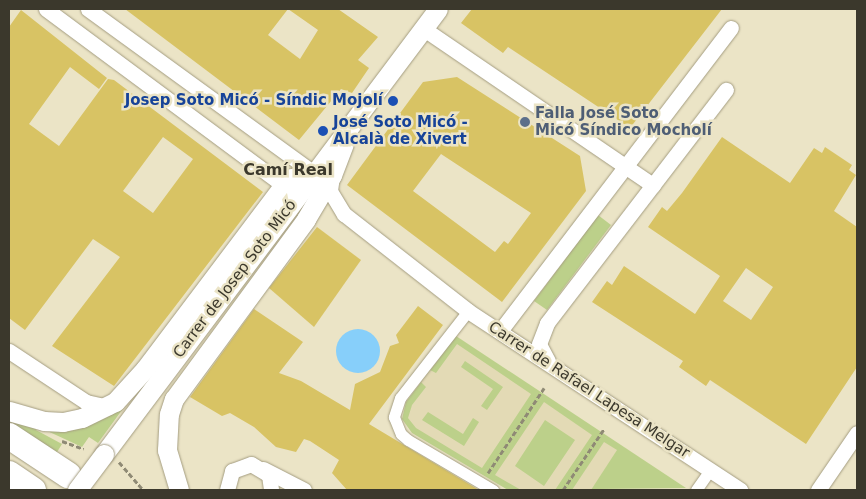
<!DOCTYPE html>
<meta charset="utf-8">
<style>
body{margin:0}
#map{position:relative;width:866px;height:499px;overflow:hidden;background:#ebe4c6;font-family:"DejaVu Sans",sans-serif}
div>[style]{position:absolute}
.green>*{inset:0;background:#bcd08a}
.sand>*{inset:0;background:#e3dab5}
.water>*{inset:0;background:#87cffa}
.round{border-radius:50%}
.building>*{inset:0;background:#d8c364}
.path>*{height:3px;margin-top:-1.5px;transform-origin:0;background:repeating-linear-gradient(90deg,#8f8a75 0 5px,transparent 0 7.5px)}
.roads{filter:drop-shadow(0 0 1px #a49d81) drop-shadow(0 0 1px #a49d81)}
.pedestrian>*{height:11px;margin:-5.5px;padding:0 5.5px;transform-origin:5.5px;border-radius:5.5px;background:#fff}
.minor>*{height:15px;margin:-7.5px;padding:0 7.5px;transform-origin:7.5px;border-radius:7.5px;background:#fff}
.tertiary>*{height:19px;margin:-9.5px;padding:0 9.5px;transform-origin:9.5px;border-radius:9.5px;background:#fff}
.trunk>*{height:26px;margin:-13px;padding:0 13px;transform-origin:13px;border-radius:13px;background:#fff}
.bridges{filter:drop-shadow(0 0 1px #a49d81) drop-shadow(0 0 1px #a49d81)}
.tertiary-bridge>*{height:19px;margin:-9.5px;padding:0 9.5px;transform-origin:9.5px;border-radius:9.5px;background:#fff}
.dots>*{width:14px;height:14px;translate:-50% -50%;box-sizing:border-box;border:2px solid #ebe4c6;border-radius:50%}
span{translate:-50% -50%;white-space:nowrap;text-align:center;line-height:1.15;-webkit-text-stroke:5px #ebe4c6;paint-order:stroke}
.transit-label{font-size:15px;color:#164399;font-weight:700}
.right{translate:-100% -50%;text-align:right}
.left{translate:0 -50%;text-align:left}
.service-label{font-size:15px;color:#4e5e75;font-weight:700}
.street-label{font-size:15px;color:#3b382c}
.neighbourhood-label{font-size:16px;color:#3b382c;font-weight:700}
.frame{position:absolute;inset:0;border:10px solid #3b382c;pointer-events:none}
</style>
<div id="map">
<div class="green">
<i style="clip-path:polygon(598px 215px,611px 225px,547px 310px,534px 301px)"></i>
<i style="clip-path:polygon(456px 336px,686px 488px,508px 490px,412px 433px,402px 419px,406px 402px)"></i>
<i style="clip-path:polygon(138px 388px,98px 443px,89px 437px,82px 447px,43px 429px)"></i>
<i style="clip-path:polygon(9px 419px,38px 426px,36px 430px,62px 444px,54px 457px,9px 427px)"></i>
</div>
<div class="sand">
<i style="clip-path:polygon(evenodd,457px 344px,531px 394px,482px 468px,416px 428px,408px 418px,412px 405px,426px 387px,421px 382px,430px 370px,436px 373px,457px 344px,465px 361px,503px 387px,487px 410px,481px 406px,493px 389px,461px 367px,465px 361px,457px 344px,428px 412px,463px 434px,473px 418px,479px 422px,464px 446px,422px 420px,428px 412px)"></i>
<i style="clip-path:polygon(evenodd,544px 402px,592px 435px,555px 490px,521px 490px,495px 475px,544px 402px,545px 420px,575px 440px,544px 486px,515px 466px,545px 420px)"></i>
<i style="clip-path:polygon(604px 442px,617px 450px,591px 490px,572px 490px)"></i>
</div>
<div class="water">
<i class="round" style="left:336px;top:329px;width:44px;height:44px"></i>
</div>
<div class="building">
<i style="clip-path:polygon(evenodd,125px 9px,338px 9px,378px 37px,358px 60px,369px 68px,352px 93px,341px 89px,299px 140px,125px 9px,288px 9px,318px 30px,300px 59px,268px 35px,288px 9px)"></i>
<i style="clip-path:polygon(472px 9px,722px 9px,630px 128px,508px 47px,503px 53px,461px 23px)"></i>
<i style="clip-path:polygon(evenodd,21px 10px,107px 78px,99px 89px,70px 67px,29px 124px,59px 146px,108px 79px,114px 80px,263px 192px,114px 386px,52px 346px,120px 257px,93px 239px,25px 330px,9px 318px,9px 27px,21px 10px,163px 137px,193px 159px,153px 213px,123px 191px,163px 137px)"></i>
<i style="clip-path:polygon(evenodd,457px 77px,580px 156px,586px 191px,502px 302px,347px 185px,423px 82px,457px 77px,441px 154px,531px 213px,508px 244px,504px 241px,495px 252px,413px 191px,441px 154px)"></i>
<i style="clip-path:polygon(evenodd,722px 137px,790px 183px,814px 148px,822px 153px,825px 147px,852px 165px,849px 170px,856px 175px,834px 211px,857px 227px,857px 367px,806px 444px,710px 380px,706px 386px,679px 367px,683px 361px,592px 302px,607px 281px,612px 285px,624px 266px,695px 314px,720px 276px,648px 227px,662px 207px,667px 211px,682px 193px,722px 137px,746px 268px,773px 287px,751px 320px,723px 301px,746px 268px)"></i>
<i style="clip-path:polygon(317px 227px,361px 260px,314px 327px,269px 288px)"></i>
<i style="clip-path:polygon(418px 306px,443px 325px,369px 424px,479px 490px,347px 490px,332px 473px,339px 460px,310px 441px,304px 439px,296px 452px,276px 447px,254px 427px,230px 413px,222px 416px,190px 397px,254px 309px,303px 342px,279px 373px,301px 381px,350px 410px,355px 384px,380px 372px,390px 346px,399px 343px,396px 335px)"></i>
</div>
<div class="path">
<i style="left:62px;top:441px;width:23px;rotate:20deg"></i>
<i style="left:119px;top:462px;width:37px;rotate:49deg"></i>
<i style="left:488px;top:473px;width:102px;rotate:-56.6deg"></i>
<i style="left:563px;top:490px;width:73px;rotate:-56.1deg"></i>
</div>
<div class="roads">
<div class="pedestrian">
<i style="left:468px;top:311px;width:110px;rotate:128deg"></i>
<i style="left:400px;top:398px;width:20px;rotate:108deg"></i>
<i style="left:394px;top:417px;width:18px;rotate:68deg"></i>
<i style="left:401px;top:434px;width:9px;rotate:41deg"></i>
<i style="left:408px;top:440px;width:99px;rotate:30.5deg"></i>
<i style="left:696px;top:490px;width:24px;rotate:-55deg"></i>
</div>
<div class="minor">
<i style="left:46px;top:9px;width:305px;rotate:36.6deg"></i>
<i style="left:88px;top:9px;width:279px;rotate:36deg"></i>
<i style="left:424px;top:29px;width:277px;rotate:34.3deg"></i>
<i style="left:332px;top:176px;width:15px;rotate:98deg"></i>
<i style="left:330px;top:191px;width:27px;rotate:59deg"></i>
<i style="left:344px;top:214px;width:157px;rotate:38deg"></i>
<i style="left:468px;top:311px;width:326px;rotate:33.3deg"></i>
<i style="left:500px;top:331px;width:381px;rotate:-52.7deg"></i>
<i style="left:9px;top:351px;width:92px;rotate:33.5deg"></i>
<i style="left:86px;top:402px;width:23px;rotate:13deg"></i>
<i style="left:548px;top:361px;width:19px;rotate:-118deg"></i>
<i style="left:539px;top:344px;width:22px;rotate:-69deg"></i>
<i style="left:547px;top:323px;width:294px;rotate:-52.5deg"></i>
<i style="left:263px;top:469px;width:46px;rotate:27.1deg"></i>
<i style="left:227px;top:490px;width:20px;rotate:-75deg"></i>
<i style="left:232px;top:471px;width:20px;rotate:-20deg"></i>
<i style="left:251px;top:464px;width:21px;rotate:31deg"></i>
<i style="left:269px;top:475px;width:15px;rotate:82deg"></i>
<i style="left:818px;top:490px;width:69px;rotate:-55.6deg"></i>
</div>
<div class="tertiary">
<i style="left:9px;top:411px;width:36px;rotate:16deg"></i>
<i style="left:44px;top:421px;width:19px;rotate:3deg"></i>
<i style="left:63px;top:422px;width:19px;rotate:-12deg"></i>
<i style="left:82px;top:418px;width:37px;rotate:-26deg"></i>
<i style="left:115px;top:402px;width:45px;rotate:-47.7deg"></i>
<i style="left:145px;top:369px;width:229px;rotate:-53deg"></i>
<i style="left:283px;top:186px;width:12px;rotate:-42deg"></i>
<i style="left:292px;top:178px;width:23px;rotate:-13deg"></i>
<i style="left:104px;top:454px;width:556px;rotate:-53.11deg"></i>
<i style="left:179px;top:490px;width:42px;rotate:-106.7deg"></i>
<i style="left:167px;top:450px;width:36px;rotate:-87deg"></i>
<i style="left:169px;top:414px;width:16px;rotate:-72deg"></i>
<i style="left:174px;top:399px;width:223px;rotate:-53.7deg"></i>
<i style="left:306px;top:219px;width:51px;rotate:-59.4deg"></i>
<i style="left:332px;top:175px;width:33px;rotate:-69deg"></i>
</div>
<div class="trunk">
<i style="left:9px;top:436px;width:71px;rotate:33.5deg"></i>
<i style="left:9px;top:474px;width:29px;rotate:34deg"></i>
</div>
</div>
<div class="bridges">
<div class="tertiary-bridge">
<i style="left:77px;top:490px;width:45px;rotate:-53.1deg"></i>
</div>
</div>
<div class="dots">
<i style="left:393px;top:101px;background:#1a4fb4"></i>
<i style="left:525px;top:122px;background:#5c6f8a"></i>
<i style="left:323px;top:131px;background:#1a4fb4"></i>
</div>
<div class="transit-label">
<span class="right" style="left:383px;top:101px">Josep Soto Micó - Síndic Mojolí</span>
<span class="left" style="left:333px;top:131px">José Soto Micó -<br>Alcalà de Xivert</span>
</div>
<div class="service-label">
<span class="left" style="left:535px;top:122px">Falla José Soto<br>Micó Síndico Mocholí</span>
</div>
<div class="street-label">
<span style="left:235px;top:279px;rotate:-53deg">Carrer de Josep Soto Micó</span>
<span style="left:589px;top:390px;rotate:33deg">Carrer de Rafael Lapesa Melgar</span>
</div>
<div class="neighbourhood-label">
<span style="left:288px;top:170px">Camí Real</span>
</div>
<div class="frame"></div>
</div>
